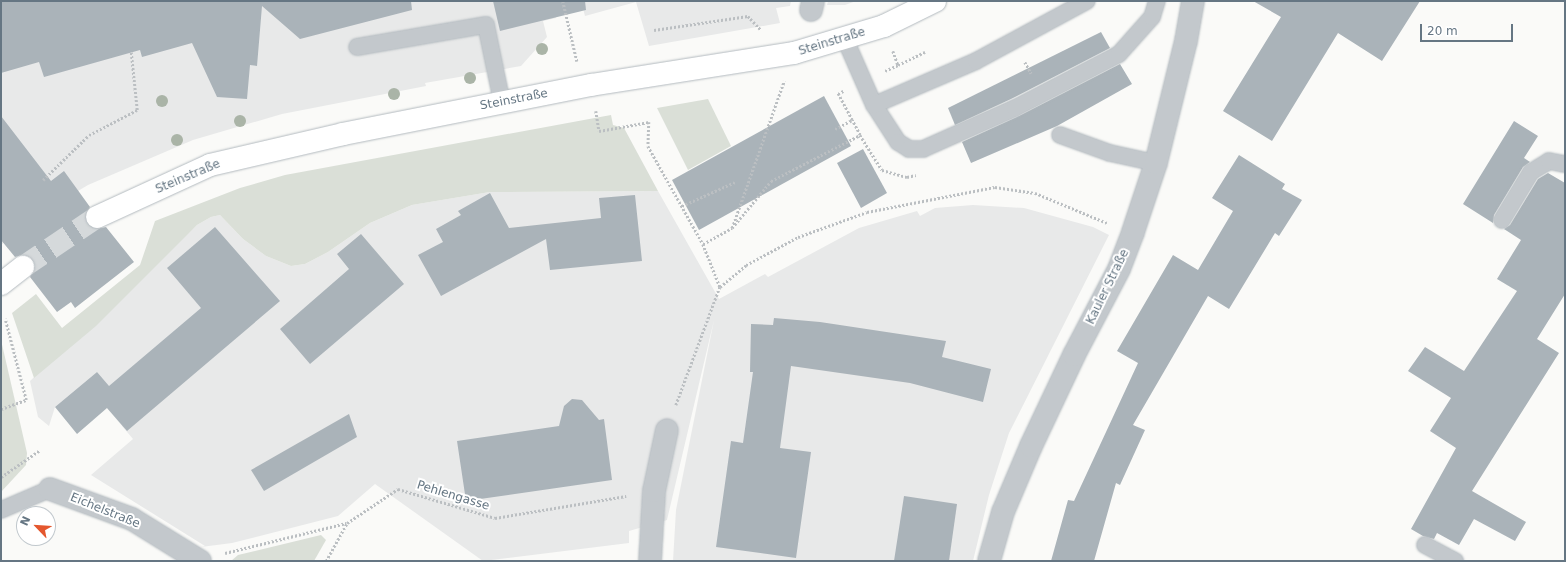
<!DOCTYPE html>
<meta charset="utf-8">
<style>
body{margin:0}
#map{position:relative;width:1566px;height:562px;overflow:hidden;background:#fafaf8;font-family:"DejaVu Sans",sans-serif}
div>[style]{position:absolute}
.built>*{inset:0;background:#e8e9e9}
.green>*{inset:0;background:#dadfd7}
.building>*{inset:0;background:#aab3b9}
.secondary-tunnel>*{height:22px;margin-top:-11px;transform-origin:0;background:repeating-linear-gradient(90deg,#d5d9db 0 22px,transparent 0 33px)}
.path>*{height:2.5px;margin-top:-1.25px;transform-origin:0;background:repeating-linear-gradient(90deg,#bbbfc2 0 2px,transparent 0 4px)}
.roads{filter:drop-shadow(0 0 1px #b3babf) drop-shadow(0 0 1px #b3babf)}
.service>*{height:16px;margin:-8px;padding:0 8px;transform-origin:8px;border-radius:8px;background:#c3c8cc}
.minor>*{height:22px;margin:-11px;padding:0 11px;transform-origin:11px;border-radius:11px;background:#c3c8cc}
.secondary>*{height:22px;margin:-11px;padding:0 11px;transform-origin:11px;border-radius:11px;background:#fff}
.trees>*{width:12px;height:12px;margin:-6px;border-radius:50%;background:#aab4a7}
span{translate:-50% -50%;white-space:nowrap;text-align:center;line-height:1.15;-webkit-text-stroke:4px #fff;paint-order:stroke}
.street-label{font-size:12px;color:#657683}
.frame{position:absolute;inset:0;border:2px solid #657683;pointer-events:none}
.north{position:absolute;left:16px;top:506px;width:40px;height:40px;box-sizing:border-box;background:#fff;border:1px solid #c1c8cd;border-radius:50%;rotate:295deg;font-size:11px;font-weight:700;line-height:16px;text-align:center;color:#657683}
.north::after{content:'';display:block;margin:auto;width:14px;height:18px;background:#e4572e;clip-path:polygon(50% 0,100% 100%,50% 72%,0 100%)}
.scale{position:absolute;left:1420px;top:24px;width:93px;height:18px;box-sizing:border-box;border:2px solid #657683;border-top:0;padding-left:5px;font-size:12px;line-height:14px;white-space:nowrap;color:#657683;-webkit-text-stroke:3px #fff;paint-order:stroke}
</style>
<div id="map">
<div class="built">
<i style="clip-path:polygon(1px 1px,552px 1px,556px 18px,543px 21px,547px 37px,521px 66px,425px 83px,426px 86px,282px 114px,193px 140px,88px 185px,51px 207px,1px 245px)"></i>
<i style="clip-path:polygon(581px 1px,791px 1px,790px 6px,776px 8px,780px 23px,649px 46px,636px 2px,585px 16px)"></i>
<i style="clip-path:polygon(828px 1px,856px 1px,845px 5px,827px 5px)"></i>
<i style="clip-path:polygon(658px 191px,719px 299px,765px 274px,768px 277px,859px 228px,917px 211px,920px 216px,935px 208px,973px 205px,1024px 208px,1093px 227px,1109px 235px,1009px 433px,989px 495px,973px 561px,673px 561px,676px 510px,714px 320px,667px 520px,629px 531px,629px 543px,483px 561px,375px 484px,338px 516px,232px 543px,201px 547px,205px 546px,91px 475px,133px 439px,107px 408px,97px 372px,55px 407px,49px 426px,38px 417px,30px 381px,197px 225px,211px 217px,220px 215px,243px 239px,266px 256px,291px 266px,305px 264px,328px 252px,370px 223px,412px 205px,490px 192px)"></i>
</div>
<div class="green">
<i style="clip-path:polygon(708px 99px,731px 146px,688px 170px,657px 108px)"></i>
<i style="clip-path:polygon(611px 115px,613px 125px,624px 128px,658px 191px,490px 192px,412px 205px,370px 223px,328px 252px,305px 264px,291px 266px,266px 256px,243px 239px,220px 215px,211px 217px,197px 225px,96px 326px,34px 378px,12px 313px,36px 294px,62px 328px,140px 265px,155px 221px,240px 188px,285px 175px)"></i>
<i style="clip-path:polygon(1px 340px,27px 453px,26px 465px,1px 492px)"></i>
<i style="clip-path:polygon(321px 535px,326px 540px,314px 561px,231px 561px,238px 555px)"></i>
</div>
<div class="building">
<i style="clip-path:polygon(1px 1px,411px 1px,412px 10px,300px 39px,262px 6px,257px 66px,250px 65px,247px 99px,217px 97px,192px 43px,142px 57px,140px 50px,44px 77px,39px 62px,1px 73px)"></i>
<i style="clip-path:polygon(493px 1px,585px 1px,586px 10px,500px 31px)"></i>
<i style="clip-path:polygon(1253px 1px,1420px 1px,1382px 61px,1338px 33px,1272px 141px,1223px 111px,1281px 17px)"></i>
<i style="clip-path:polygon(1101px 32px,1110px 48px,1011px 99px,955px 125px,948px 108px)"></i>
<i style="clip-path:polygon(1120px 64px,1132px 84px,1057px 126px,971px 163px,962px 142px,1019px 116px)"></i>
<i style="clip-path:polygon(824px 96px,851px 146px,699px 230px,672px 180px)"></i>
<i style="clip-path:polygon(1px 116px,51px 181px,64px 171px,90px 207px,85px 215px,86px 223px,95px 229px,106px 227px,134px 262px,75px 308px,71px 302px,57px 312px,30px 277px,35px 266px,33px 259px,22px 255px,15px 257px,1px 240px)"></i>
<i style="clip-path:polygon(1514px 121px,1538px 136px,1524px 158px,1530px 162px,1523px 167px,1494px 215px,1493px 223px,1463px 204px)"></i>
<i style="clip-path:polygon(863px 149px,887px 193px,861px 208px,837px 163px)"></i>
<i style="clip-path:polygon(1239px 155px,1285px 184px,1282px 189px,1302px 200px,1279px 236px,1275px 233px,1229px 309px,1208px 296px,1133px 425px,1145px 430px,1120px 485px,1116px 483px,1094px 561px,1051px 561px,1068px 500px,1074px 501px,1138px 363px,1117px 351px,1173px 255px,1198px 270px,1233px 211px,1212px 198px)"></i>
<i style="clip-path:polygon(1548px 173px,1565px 183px,1565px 294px,1537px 339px,1559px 353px,1472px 491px,1526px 522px,1515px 541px,1474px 519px,1459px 545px,1437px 533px,1434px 539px,1423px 536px,1411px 529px,1456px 448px,1430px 431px,1451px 398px,1408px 371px,1425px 347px,1464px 371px,1517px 291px,1497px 279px,1521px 240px,1504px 229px,1510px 225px,1538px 179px)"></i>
<i style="clip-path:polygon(490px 193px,509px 228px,601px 218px,599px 198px,635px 195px,642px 261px,550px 270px,546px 239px,441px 296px,418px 255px,443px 242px,436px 229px,461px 215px,458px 211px)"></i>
<i style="clip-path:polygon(215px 227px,280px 301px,127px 431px,107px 408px,77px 434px,55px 407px,97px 372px,109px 386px,201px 308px,167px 268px)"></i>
<i style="clip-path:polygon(361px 234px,404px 284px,310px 364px,280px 329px,349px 269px,337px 254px)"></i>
<i style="clip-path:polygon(774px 318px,820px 322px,946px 341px,942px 357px,991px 369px,983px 402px,910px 383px,791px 366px,780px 448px,811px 452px,796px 558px,716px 547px,731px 441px,743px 443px,753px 372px,750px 372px,751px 324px,773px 325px)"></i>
<i style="clip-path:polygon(572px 399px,582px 400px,599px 420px,604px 419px,612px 480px,466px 501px,457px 441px,559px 426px,564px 406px)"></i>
<i style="clip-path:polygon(349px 414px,357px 437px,264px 491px,251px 470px)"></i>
<i style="clip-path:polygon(904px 496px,957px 504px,949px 561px,894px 561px)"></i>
</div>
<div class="secondary-tunnel">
<i style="left:23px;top:267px;width:89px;rotate:-34deg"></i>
</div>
<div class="path">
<i style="left:563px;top:1px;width:62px;rotate:76.9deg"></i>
<i style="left:654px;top:30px;width:95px;rotate:-8.5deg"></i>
<i style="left:748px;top:16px;width:19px;rotate:47deg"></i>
<i style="left:893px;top:51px;width:15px;rotate:70deg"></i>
<i style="left:898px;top:65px;width:30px;rotate:-26deg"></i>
<i style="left:1025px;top:62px;width:13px;rotate:61deg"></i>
<i style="left:885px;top:71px;width:14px;rotate:-25deg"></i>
<i style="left:596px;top:111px;width:20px;rotate:81deg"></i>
<i style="left:599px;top:131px;width:51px;rotate:-10.2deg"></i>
<i style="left:649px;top:122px;width:24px;rotate:92deg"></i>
<i style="left:648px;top:146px;width:112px;rotate:60.7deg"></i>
<i style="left:703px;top:244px;width:46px;rotate:68.4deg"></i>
<i style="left:720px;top:287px;width:126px;rotate:110.4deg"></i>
<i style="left:835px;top:129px;width:19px;rotate:-28deg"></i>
<i style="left:852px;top:120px;width:30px;rotate:-118deg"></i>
<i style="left:838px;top:94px;width:6px;rotate:-31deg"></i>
<i style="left:860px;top:135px;width:41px;rotate:57.8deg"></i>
<i style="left:882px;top:170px;width:26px;rotate:16deg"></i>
<i style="left:907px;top:177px;width:9px;rotate:-13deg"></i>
<i style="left:43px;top:180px;width:64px;rotate:-44.4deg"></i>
<i style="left:89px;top:135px;width:54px;rotate:-27.5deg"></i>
<i style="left:137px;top:110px;width:58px;rotate:-95.9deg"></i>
<i style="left:682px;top:206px;width:58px;rotate:-24.4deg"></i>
<i style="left:732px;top:228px;width:156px;rotate:-70.5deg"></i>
<i style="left:703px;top:244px;width:33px;rotate:-29deg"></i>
<i style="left:732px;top:228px;width:61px;rotate:-50.3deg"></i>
<i style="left:771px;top:181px;width:100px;rotate:-27.3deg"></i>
<i style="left:860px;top:135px;width:17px;rotate:-118deg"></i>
<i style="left:720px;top:287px;width:34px;rotate:-40deg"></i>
<i style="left:746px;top:265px;width:59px;rotate:-28.3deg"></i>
<i style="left:798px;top:237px;width:73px;rotate:-19.9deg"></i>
<i style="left:867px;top:212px;width:130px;rotate:-11.1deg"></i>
<i style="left:995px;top:187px;width:40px;rotate:8.5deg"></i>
<i style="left:1035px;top:193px;width:78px;rotate:22.6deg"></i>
<i style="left:1px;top:409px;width:27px;rotate:-20deg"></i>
<i style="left:26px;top:400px;width:84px;rotate:-104.5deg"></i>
<i style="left:1px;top:477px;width:47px;rotate:-34.7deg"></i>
<i style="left:225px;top:553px;width:125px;rotate:-13.9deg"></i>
<i style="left:326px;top:561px;width:43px;rotate:-61.1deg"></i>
<i style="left:347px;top:523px;width:61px;rotate:-33.7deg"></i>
<i style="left:398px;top:489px;width:101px;rotate:16.6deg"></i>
<i style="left:495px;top:518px;width:133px;rotate:-9.5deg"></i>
</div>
<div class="roads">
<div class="service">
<i style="left:845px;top:39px;width:72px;rotate:66.3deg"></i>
<i style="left:874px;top:105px;width:44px;rotate:57deg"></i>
<i style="left:898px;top:142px;width:13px;rotate:32deg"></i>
<i style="left:909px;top:149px;width:14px"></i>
<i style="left:923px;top:149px;width:101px;rotate:-24deg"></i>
<i style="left:1015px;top:108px;width:117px;rotate:-27.4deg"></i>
<i style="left:1119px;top:54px;width:50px;rotate:-48.3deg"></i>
<i style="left:1152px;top:17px;width:17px;rotate:-73deg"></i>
<i style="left:357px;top:47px;width:131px;rotate:-9.7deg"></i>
<i style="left:486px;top:25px;width:79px;rotate:78.3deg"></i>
<i style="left:874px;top:105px;width:111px;rotate:-23.3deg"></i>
<i style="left:976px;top:61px;width:126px;rotate:-28.4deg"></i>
<i style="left:1060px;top:135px;width:53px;rotate:19.8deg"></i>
<i style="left:1110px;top:153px;width:47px;rotate:12.3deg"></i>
<i style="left:1502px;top:220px;width:56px;rotate:-58.9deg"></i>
<i style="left:1531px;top:172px;width:21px;rotate:-31deg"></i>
<i style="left:1549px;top:161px;width:16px;rotate:11deg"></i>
<i style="left:1px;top:510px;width:53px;rotate:-23.2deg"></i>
<i style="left:1425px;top:545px;width:34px;rotate:28deg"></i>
</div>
<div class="minor">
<i style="left:811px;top:10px;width:9px;rotate:-77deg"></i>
<i style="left:50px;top:489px;width:87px;rotate:20.1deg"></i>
<i style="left:132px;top:519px;width:80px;rotate:31.7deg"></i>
<i style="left:650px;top:561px;width:70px;rotate:-86.7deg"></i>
<i style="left:654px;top:491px;width:62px;rotate:-78deg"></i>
<i style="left:989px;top:561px;width:51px;rotate:-74.1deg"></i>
<i style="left:1003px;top:512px;width:72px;rotate:-67deg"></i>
<i style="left:1031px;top:446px;width:101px;rotate:-64.7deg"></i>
<i style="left:1074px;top:355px;width:97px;rotate:-62.4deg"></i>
<i style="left:1119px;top:269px;width:40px;rotate:-69deg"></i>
<i style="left:1133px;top:232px;width:73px;rotate:-71.6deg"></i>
<i style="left:1156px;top:163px;width:126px;rotate:-76.2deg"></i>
<i style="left:1186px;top:41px;width:41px;rotate:-80.1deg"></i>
</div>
<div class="secondary">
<i style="left:97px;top:217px;width:124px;rotate:-24.7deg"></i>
<i style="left:210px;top:165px;width:137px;rotate:-13.1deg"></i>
<i style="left:343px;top:134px;width:253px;rotate:-11.2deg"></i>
<i style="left:591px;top:85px;width:206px;rotate:-9deg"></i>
<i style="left:794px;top:53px;width:94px;rotate:-16.7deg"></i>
<i style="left:884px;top:26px;width:57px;rotate:-26.1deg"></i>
<i style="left:1px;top:284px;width:28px;rotate:-38deg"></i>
</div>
</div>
<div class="trees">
<i style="left:542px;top:49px"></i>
<i style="left:470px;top:78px"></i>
<i style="left:394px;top:94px"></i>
<i style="left:162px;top:101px"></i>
<i style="left:240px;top:121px"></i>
<i style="left:177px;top:140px"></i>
</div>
<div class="street-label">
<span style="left:832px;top:42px;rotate:-17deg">Steinstraße</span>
<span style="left:514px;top:100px;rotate:-11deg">Steinstraße</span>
<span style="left:188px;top:177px;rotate:-23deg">Steinstraße</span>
<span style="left:1108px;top:287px;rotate:-64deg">Kauler Straße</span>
<span style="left:453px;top:496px;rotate:17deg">Pehlengasse</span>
<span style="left:105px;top:511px;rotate:22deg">Eichelstraße</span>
</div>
<div class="frame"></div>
<div class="north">N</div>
<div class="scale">20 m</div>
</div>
